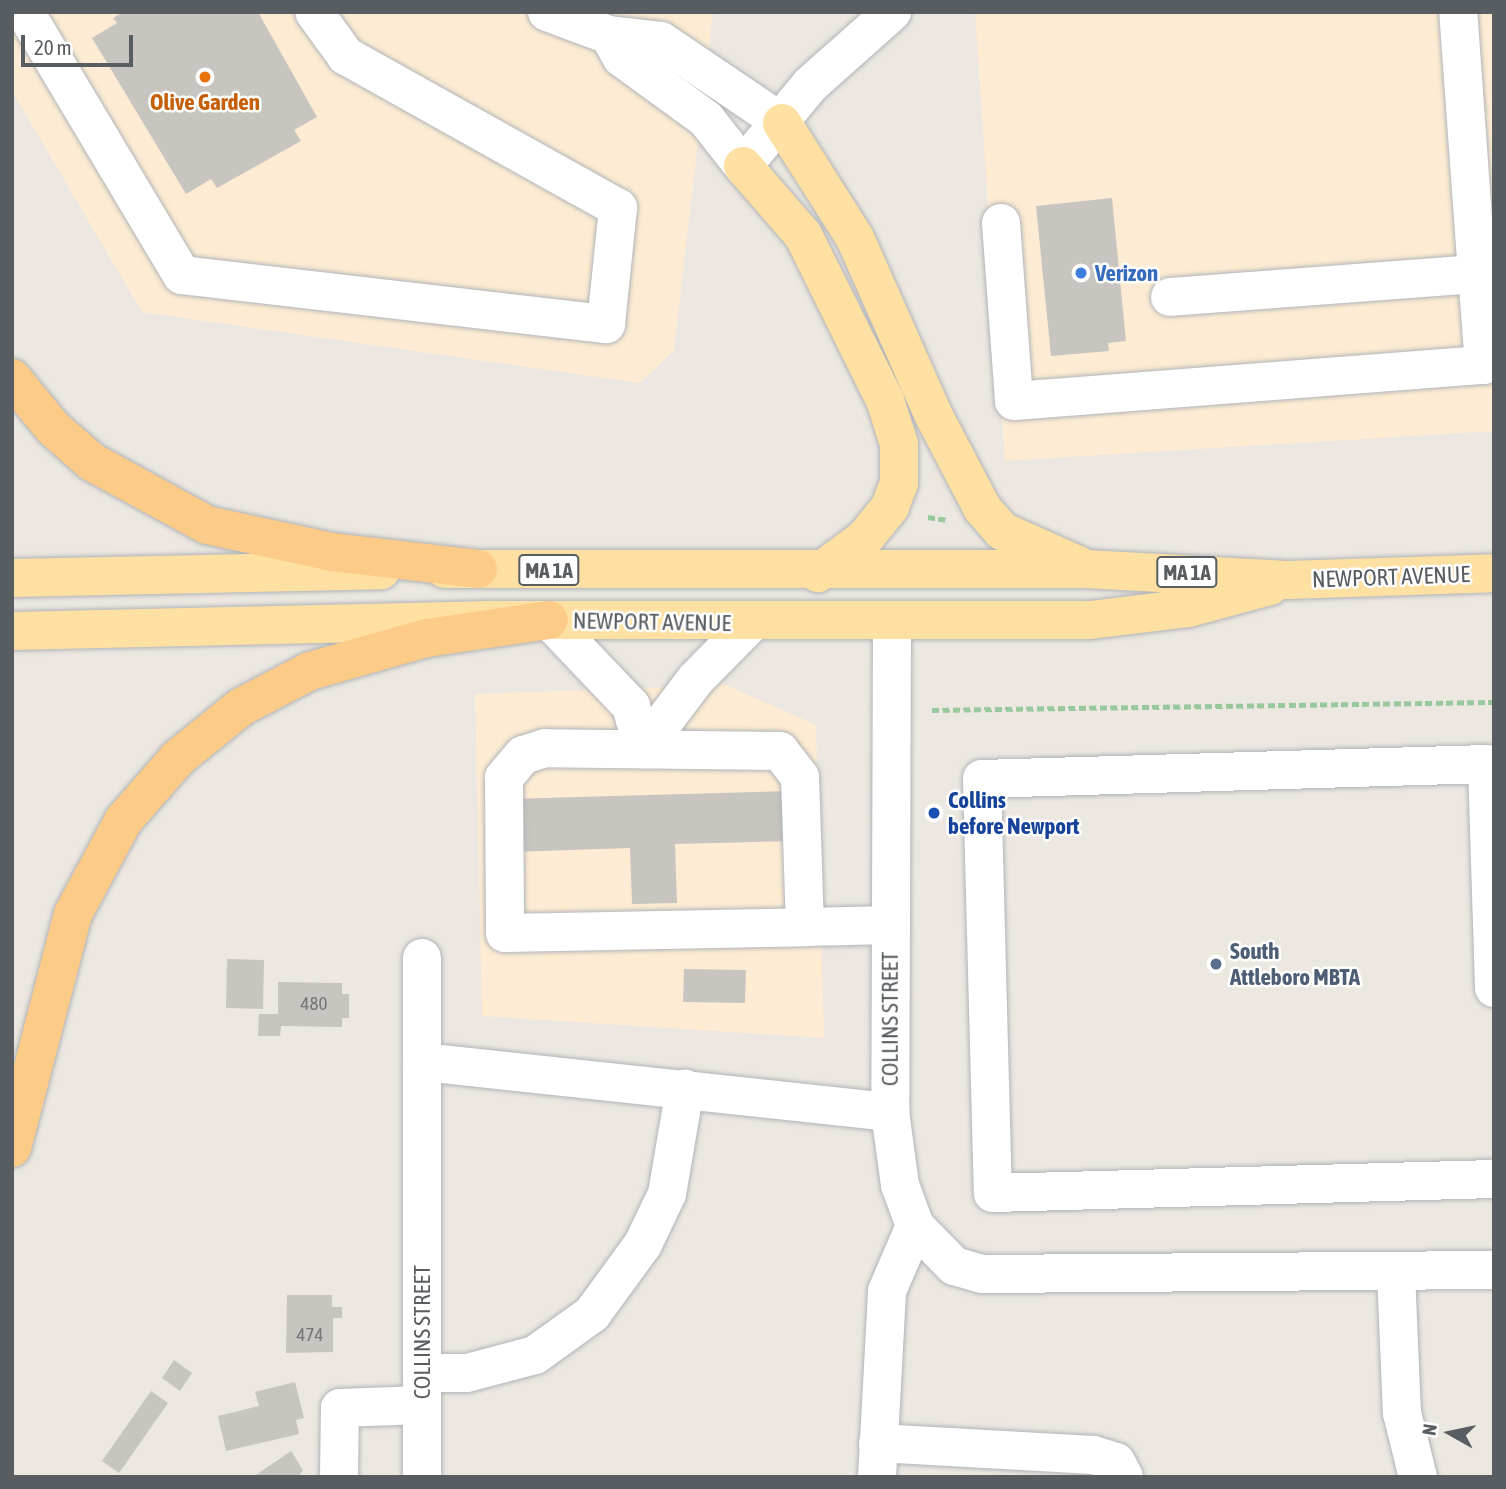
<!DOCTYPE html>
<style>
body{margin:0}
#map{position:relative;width:1506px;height:1489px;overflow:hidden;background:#ece7e0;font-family:"Asap Condensed",sans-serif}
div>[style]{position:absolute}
.commercial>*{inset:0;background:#fdecd3}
.building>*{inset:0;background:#c8c4bf}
.path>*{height:4.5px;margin-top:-2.25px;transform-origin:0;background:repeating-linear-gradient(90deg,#98c99d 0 7px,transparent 0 10.5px)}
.roads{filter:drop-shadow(0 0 2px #b1b4b8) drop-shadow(0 0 2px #b1b4b8)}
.minor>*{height:38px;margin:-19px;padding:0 19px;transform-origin:19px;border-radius:19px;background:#fff}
.major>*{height:38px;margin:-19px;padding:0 19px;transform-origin:19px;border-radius:19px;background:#fee0a2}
.highway>*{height:38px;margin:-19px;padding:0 19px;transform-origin:19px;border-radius:19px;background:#fccb87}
.dots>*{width:19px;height:19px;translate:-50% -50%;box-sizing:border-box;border:4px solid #fff;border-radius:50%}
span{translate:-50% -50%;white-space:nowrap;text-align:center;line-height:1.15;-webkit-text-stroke:5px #fff;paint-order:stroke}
.number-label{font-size:19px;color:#747778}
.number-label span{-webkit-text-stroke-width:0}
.shield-label span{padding:2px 5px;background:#fff;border:2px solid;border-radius:5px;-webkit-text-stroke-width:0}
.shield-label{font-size:21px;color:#585d61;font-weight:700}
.food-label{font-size:23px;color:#c56008;font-weight:700}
.shop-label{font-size:23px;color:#366cbe;font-weight:700}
.left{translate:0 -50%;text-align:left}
.street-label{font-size:23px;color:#585d61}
.transit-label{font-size:23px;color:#164399;font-weight:700}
.service-label{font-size:23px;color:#4e5e75;font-weight:700}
.frame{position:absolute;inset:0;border:14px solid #585d61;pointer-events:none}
.north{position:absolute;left:1415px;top:1398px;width:70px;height:70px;-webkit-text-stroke:5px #fff;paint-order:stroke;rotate:279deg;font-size:19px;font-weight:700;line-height:28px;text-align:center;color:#585d61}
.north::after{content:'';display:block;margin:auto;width:24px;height:32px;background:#585d61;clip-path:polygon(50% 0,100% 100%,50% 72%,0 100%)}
.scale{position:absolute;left:21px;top:35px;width:112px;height:32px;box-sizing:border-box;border:4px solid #585d61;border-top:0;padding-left:9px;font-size:21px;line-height:24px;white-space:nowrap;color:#585d61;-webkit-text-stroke:5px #fff;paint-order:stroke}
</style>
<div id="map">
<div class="commercial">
<i style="clip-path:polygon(12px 12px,713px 12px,674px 350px,640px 383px,142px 312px,12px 91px)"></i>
<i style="clip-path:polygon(975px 12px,1494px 12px,1494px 431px,1005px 461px)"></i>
<i style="clip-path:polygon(726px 685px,816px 725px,824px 1038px,482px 1016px,475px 694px)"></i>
</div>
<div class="building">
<i style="clip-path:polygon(123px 12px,258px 12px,317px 117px,294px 130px,301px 141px,217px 188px,211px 179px,186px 194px,92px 38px,117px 23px,113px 18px)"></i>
<i style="clip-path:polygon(1112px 198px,1126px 341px,1108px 343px,1109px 351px,1051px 356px,1036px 206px)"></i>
<i style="clip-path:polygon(792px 791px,794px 841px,675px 844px,677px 903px,632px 904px,630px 848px,511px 852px,509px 799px)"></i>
<i style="clip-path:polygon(227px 959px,264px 960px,263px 1009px,226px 1008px)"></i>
<i style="clip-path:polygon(684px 969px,746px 970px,745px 1003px,683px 1002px)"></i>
<i style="clip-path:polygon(278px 982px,342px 983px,342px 994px,349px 994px,349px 1018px,342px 1018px,342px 1027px,281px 1026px,280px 1036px,258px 1036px,259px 1014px,278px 1014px)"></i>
<i style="clip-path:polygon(287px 1295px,332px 1295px,332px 1307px,342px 1307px,342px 1318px,333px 1318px,333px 1352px,286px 1353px)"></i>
<i style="clip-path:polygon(174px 1360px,192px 1373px,180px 1391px,162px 1378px)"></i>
<i style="clip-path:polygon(295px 1382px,304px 1418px,296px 1420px,299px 1434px,226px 1451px,218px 1416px,259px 1406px,255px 1392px)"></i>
<i style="clip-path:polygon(151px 1391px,168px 1403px,119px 1473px,102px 1461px)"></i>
<i style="clip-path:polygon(291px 1451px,303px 1470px,298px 1477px,253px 1477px)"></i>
</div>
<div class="path">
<i style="left:928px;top:517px;width:18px;rotate:9deg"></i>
<i style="left:932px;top:710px;width:562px;rotate:-0.82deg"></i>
</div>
<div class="roads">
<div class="minor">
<i style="left:25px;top:12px;width:306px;rotate:59.2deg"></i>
<i style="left:182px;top:275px;width:427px;rotate:6.6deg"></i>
<i style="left:606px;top:324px;width:117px;rotate:-84.1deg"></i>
<i style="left:618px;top:208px;width:312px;rotate:-150.8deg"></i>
<i style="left:346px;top:56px;width:54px;rotate:-126deg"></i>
<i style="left:547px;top:12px;width:66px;rotate:20.4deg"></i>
<i style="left:609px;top:35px;width:52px;rotate:6.6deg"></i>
<i style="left:661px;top:41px;width:146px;rotate:34.1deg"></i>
<i style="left:609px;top:35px;width:26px;rotate:61deg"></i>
<i style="left:622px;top:58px;width:104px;rotate:36deg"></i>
<i style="left:706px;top:119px;width:60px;rotate:51.8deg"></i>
<i style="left:743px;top:166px;width:105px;rotate:-50.4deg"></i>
<i style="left:810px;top:85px;width:110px;rotate:-41.7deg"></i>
<i style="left:1001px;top:223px;width:178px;rotate:85.8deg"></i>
<i style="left:1014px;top:401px;width:471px;rotate:-4.4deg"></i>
<i style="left:1484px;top:365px;width:91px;rotate:-94.4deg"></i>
<i style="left:1477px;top:274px;width:17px;rotate:-3deg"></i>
<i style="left:1170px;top:297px;width:308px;rotate:-4.3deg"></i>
<i style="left:1477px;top:274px;width:263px;rotate:-94.1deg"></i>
<i style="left:549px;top:620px;width:119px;rotate:46.4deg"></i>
<i style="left:631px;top:706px;width:45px;rotate:74.4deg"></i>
<i style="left:892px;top:623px;width:489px;rotate:90.2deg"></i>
<i style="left:890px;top:1112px;width:74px;rotate:82.2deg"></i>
<i style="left:900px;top:1185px;width:44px;rotate:69.9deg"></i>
<i style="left:915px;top:1226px;width:56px;rotate:45.7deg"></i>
<i style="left:954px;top:1266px;width:29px;rotate:16deg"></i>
<i style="left:982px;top:1274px;width:512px;rotate:-0.45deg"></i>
<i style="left:643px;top:749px;width:88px;rotate:-52.9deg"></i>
<i style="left:696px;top:679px;width:78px;rotate:-45.5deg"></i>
<i style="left:805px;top:927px;width:150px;rotate:-91.9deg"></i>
<i style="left:800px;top:777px;width:33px;rotate:-128deg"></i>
<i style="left:780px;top:751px;width:235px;rotate:-179.3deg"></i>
<i style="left:545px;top:748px;width:23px;rotate:162deg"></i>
<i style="left:523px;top:755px;width:30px;rotate:130deg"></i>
<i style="left:504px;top:778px;width:155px;rotate:89.6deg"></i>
<i style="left:505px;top:933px;width:300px;rotate:-1.1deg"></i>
<i style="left:805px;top:927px;width:86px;rotate:-1.3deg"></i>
<i style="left:1494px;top:988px;width:224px;rotate:-91.8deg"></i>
<i style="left:1487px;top:764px;width:505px;rotate:178.3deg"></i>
<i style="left:982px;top:779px;width:414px;rotate:88.5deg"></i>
<i style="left:993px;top:1193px;width:501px;rotate:-1.6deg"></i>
<i style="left:422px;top:1062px;width:471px;rotate:6.1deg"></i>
<i style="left:1396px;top:1272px;width:141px;rotate:87.6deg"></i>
<i style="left:1402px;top:1413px;width:66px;rotate:76deg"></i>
<i style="left:422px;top:1373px;width:45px"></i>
<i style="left:467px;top:1373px;width:70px;rotate:-14.8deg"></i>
<i style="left:535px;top:1355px;width:70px;rotate:-35.7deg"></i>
<i style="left:592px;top:1314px;width:87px;rotate:-53.9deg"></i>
<i style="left:643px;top:1244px;width:55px;rotate:-64.4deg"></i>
<i style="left:667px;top:1194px;width:107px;rotate:-80.3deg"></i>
<i style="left:878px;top:1443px;width:216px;rotate:3.2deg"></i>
<i style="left:1094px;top:1455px;width:23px;rotate:18deg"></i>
<i style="left:1116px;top:1462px;width:17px;rotate:62deg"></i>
<i style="left:339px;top:1477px;width:69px;rotate:-89.2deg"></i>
<i style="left:340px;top:1408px;width:82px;rotate:-2.1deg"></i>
<i style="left:422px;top:1477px;width:519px;rotate:-90deg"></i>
<i style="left:877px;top:1477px;width:186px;rotate:-86.9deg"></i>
<i style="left:887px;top:1291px;width:71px;rotate:-66.7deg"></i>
</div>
<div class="major">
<i style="left:782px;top:123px;width:136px;rotate:57.6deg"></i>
<i style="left:855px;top:238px;width:195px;rotate:66.1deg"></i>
<i style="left:934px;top:416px;width:104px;rotate:62.4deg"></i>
<i style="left:982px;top:508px;width:30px;rotate:49deg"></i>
<i style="left:1002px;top:531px;width:83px;rotate:24.1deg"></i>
<i style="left:743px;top:166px;width:91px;rotate:49deg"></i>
<i style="left:803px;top:235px;width:184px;rotate:63.6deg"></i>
<i style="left:885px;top:400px;width:46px;rotate:72.3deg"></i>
<i style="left:899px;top:444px;width:39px;rotate:90deg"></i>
<i style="left:899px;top:483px;width:26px;rotate:111deg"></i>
<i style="left:890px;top:507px;width:40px;rotate:129deg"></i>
<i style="left:865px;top:538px;width:59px;rotate:143.3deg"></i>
<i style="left:445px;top:569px;width:641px"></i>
<i style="left:1086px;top:569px;width:202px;rotate:3.1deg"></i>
<i style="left:1288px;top:580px;width:206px;rotate:-1.9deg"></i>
<i style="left:12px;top:578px;width:369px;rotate:-1.2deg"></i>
<i style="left:12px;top:631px;width:472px;rotate:-1.3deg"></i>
<i style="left:484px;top:620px;width:606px"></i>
<i style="left:1090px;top:620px;width:100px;rotate:-6.9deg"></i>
<i style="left:1189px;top:608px;width:84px;rotate:-15.2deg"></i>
</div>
<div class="highway">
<i style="left:12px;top:378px;width:65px;rotate:50.6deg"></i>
<i style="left:53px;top:428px;width:52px;rotate:41.1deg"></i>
<i style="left:92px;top:462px;width:131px;rotate:28.7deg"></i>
<i style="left:207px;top:525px;width:128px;rotate:12.2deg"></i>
<i style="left:332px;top:552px;width:147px;rotate:6.6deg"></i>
<i style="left:12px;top:1148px;width:242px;rotate:-75.4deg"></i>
<i style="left:73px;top:914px;width:106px;rotate:-61.7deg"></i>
<i style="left:123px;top:821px;width:84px;rotate:-48.9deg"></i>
<i style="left:178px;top:758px;width:81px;rotate:-39deg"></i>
<i style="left:241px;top:707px;width:78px;rotate:-27.6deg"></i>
<i style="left:310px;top:671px;width:122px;rotate:-15.8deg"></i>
<i style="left:427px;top:638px;width:123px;rotate:-8.4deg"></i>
</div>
</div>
<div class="dots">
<i style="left:205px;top:77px;background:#e8710a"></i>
<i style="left:1081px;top:273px;background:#3f7fe0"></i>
<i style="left:934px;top:813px;background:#1a4fb4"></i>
<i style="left:1216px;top:964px;background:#5c6f8a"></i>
</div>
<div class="number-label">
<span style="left:314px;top:1004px">480</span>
<span style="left:310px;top:1335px">474</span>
</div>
<div class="shield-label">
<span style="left:549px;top:570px">MA 1A</span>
<span style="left:1187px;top:572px">MA 1A</span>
</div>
<div class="food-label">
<span style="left:205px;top:102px">Olive Garden</span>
</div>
<div class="shop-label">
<span class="left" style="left:1095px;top:273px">Verizon</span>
</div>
<div class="street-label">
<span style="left:1391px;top:577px;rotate:-2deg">NEWPORT AVENUE</span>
<span style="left:652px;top:622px;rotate:1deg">NEWPORT AVENUE</span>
<span style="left:890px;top:1019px;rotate:-90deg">COLLINS STREET</span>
<span style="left:422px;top:1332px;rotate:-90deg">COLLINS STREET</span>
</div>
<div class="transit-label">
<span class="left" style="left:948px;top:813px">Collins<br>before Newport</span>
</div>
<div class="service-label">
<span class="left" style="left:1230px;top:964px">South<br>Attleboro MBTA</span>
</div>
<div class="frame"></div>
<div class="north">N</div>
<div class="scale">20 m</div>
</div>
